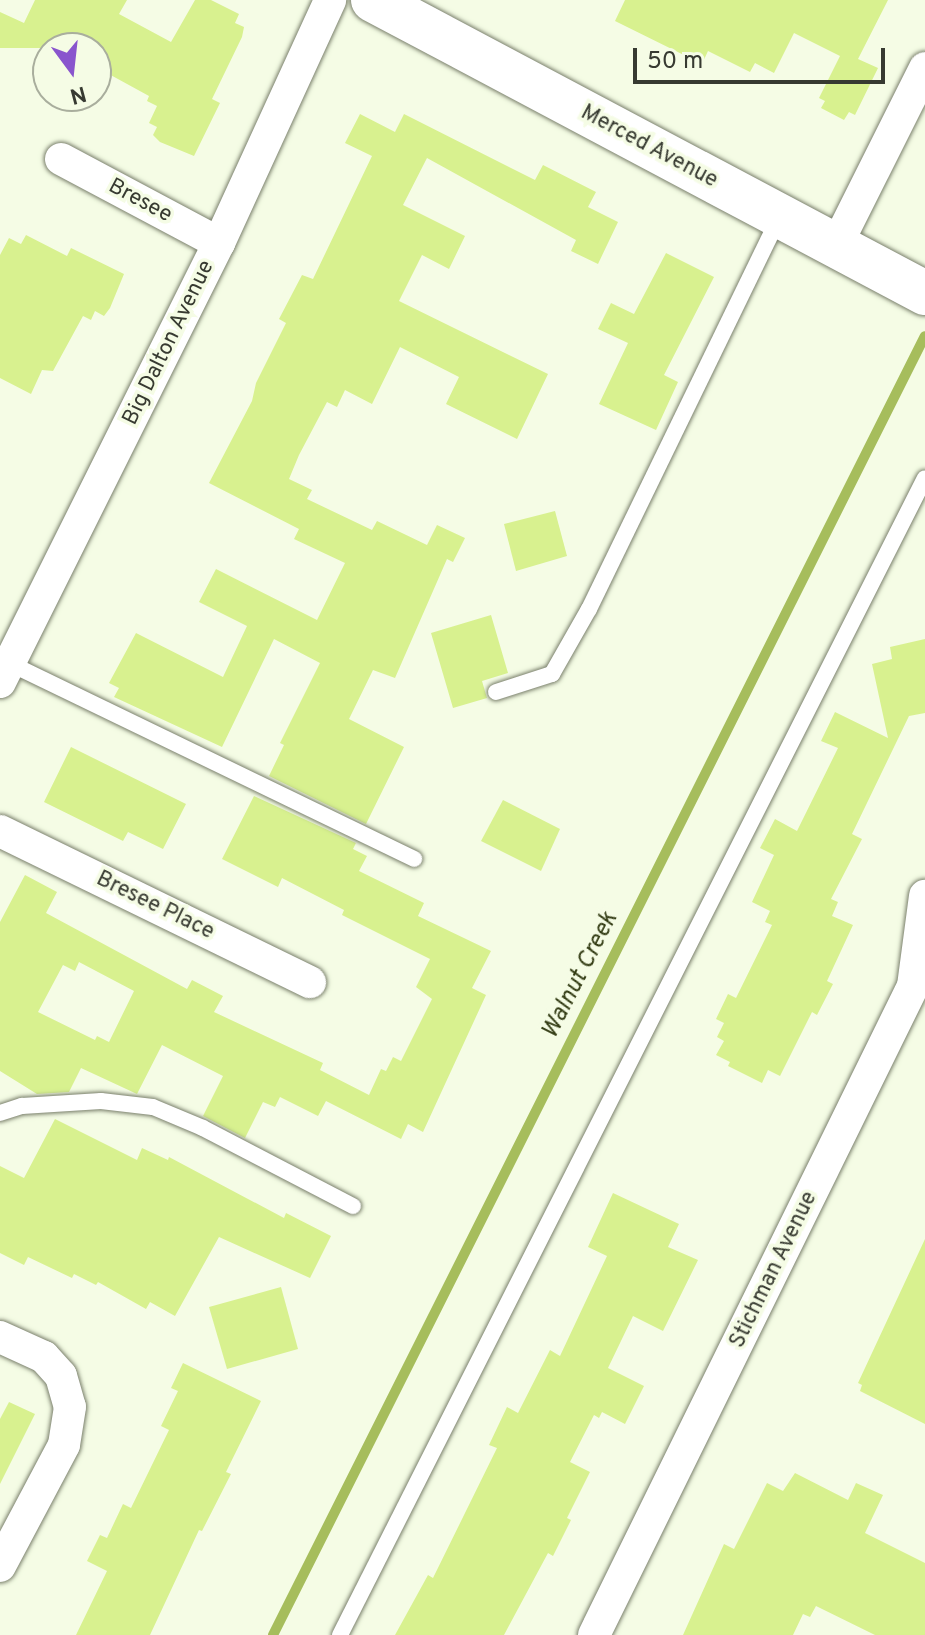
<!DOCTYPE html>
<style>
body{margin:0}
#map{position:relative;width:925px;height:1635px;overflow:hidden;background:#f5fce5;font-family:Overpass,sans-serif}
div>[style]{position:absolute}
.stream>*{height:10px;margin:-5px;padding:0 5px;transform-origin:5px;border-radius:5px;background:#a6bd5c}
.building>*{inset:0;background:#d8f18f}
.roads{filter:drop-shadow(0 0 2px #7a806c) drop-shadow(0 0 2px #7a806c)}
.lane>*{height:16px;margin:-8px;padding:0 8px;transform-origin:8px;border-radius:8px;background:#fff}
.street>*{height:32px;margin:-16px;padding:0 16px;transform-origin:16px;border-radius:16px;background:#fff}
.secondary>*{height:44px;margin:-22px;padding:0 22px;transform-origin:22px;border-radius:22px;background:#fff}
span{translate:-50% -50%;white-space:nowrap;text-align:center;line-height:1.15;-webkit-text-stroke:7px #f5fce5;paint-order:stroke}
.street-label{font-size:22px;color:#373a31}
.water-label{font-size:24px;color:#343d15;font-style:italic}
.north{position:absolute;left:32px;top:32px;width:80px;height:80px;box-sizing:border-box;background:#f5fce5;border:2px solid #a9ae9d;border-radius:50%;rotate:165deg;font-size:22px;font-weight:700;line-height:32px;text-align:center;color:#373a31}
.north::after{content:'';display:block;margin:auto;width:28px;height:36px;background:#8955cd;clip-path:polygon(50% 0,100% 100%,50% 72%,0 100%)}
.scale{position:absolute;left:633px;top:48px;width:252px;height:36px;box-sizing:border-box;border:4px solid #373a31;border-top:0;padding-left:10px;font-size:24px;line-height:28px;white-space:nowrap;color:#373a31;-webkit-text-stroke:6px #f5fce5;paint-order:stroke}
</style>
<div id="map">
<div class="stream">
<i style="left:273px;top:1635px;width:1453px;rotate:-63.35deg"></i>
</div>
<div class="building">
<i style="clip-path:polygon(35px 0,127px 0,119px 14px,171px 42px,195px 0,211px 0,239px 14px,235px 23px,244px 27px,242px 37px,212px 99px,220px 103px,194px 156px,160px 142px,153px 135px,157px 127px,149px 123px,157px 106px,147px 101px,149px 96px,96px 67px,96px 48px,0 48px,0 12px,24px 23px)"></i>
<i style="clip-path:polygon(625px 0,888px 0,858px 59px,878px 68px,855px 115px,849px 112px,844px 120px,821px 108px,825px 101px,819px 98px,840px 56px,794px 33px,774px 73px,755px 63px,750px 72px,708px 51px,702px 64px,615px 21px)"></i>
<i style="clip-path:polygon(360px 114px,395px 132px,404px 114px,535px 180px,543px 165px,596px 192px,588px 207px,618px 222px,598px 264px,571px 251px,576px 240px,427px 158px,403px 205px,465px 236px,449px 269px,422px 255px,399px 301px,548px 374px,517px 439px,446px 404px,459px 377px,400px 347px,372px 404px,345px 390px,337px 407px,327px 402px,299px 455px,289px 479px,312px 490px,307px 499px,372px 530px,377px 521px,427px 545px,437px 525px,465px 538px,453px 562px,447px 559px,395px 678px,373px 670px,349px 719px,404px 747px,366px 824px,269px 776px,284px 745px,280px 743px,320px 663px,274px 639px,222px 747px,114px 697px,119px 688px,109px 683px,136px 633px,223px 677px,247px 626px,199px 602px,216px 569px,317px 620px,345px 563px,294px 539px,299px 529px,209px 483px,252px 401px,256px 383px,286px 323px,279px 319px,302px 275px,313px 279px,372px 156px,345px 143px)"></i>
<i style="clip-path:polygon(26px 235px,67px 256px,71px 248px,124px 274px,110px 308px,104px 316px,95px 311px,91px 320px,83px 316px,53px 371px,42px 370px,31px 394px,0 378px,0 255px,9px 238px,21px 244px)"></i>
<i style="clip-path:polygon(666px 253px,714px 277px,664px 375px,678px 382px,656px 430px,599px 404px,628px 343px,598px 329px,611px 303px,634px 314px)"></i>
<i style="clip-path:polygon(555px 511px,567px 556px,516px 571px,504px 524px)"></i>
<i style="clip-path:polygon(491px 615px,508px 673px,482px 681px,487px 698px,453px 708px,431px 633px)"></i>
<i style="clip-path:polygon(925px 639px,925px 713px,909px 716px,852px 834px,862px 839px,831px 899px,838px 902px,832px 916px,853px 925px,827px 981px,833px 984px,817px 1015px,812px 1012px,780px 1076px,768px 1070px,762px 1083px,728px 1066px,730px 1062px,716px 1055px,724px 1041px,717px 1037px,724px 1023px,716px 1019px,728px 994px,736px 998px,772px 925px,765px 922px,770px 911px,752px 902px,774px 855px,760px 848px,775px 819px,797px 831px,838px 748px,821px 741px,835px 712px,888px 738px,872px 664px,892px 659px,890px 647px)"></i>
<i style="clip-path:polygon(71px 747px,186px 804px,163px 849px,128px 832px,123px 841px,44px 802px)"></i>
<i style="clip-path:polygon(evenodd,254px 796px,356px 843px,353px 849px,367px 856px,359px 871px,424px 903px,418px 916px,491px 951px,472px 988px,486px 995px,423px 1132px,408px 1124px,401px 1139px,326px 1101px,318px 1116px,280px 1097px,275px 1107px,263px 1102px,245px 1138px,203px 1116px,223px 1076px,162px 1045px,137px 1094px,81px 1068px,69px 1092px,37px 1094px,0 1071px,0 922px,25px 875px,57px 892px,46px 913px,187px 989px,192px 980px,223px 996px,214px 1012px,323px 1063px,320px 1070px,369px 1095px,381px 1069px,386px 1071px,393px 1057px,401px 1061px,432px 999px,416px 987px,430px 959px,342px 915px,344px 910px,282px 878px,278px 887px,222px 859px,254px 796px,79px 962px,134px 991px,109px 1042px,97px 1036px,95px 1040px,38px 1012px,63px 965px,75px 971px,79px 962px)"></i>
<i style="clip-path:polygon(503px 800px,560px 829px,541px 871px,481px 841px)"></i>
<i style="clip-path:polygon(55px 1119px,137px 1160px,142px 1148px,168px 1160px,169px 1157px,284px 1218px,286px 1213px,331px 1236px,310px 1278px,219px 1237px,175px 1316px,150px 1302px,146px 1309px,98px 1282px,96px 1285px,74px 1274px,72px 1278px,28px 1257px,24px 1265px,0 1253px,0 1166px,24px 1178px)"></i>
<i style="clip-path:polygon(613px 1193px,679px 1224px,668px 1247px,698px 1260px,663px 1331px,633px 1316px,608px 1368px,644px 1386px,625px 1424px,602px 1412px,599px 1418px,594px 1415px,570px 1462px,590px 1472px,567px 1518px,571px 1520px,553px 1556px,548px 1553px,504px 1635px,395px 1635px,428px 1575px,433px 1578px,497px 1448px,489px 1445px,507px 1407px,518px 1413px,550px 1350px,560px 1356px,607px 1256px,588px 1247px)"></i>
<i style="clip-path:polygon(925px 1239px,925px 1424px,860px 1391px,862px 1385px,858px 1383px)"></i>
<i style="clip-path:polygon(281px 1287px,298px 1349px,227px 1369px,209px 1307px)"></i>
<i style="clip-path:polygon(183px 1363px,261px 1401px,226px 1472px,231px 1474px,202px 1531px,199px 1530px,150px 1635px,76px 1635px,107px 1571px,87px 1561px,100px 1535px,107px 1538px,123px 1504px,131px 1508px,169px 1430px,161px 1426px,178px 1391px,171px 1388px)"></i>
<i style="clip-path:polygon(9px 1402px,35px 1414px,0 1484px,0 1419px)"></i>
<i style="clip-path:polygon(795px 1473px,848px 1500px,856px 1483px,883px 1495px,865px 1533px,925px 1563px,925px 1635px,875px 1635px,816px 1606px,810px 1617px,803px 1614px,793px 1635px,683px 1635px,724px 1544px,734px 1549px,767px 1483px,783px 1491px)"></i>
</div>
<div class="roads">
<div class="lane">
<i style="left:9px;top:663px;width:450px;rotate:25.8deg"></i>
<i style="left:496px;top:692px;width:59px;rotate:-17.8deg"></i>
<i style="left:552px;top:674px;width:75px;rotate:-60.4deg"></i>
<i style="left:589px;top:609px;width:433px;rotate:-64.1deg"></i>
<i style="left:0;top:1113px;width:23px;rotate:-18deg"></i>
<i style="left:22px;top:1106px;width:79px;rotate:-3.6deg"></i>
<i style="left:101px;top:1101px;width:52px;rotate:6.6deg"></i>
<i style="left:153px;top:1107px;width:54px;rotate:22.8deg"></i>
<i style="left:203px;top:1128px;width:169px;rotate:27.5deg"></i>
<i style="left:340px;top:1635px;width:1296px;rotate:-63.18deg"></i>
</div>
<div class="street">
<i style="left:61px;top:159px;width:179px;rotate:28deg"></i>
<i style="left:836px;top:246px;width:199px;rotate:-63.4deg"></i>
<i style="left:0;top:682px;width:491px;rotate:-63.5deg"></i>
<i style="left:219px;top:243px;width:267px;rotate:-65.4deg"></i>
<i style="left:0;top:831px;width:345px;rotate:26deg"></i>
<i style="left:0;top:1337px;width:48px;rotate:24.4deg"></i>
<i style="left:44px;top:1357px;width:25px;rotate:48deg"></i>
<i style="left:61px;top:1376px;width:32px;rotate:74deg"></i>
<i style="left:70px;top:1407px;width:38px;rotate:99deg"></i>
<i style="left:64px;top:1445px;width:137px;rotate:117.9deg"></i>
<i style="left:594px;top:1635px;width:723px;rotate:-63.82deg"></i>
<i style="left:913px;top:986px;width:91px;rotate:-82.4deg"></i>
</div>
<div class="secondary">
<i style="left:373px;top:0;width:625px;rotate:27.96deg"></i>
</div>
</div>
<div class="street-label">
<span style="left:649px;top:147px;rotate:28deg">Merced Avenue</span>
<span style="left:140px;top:201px;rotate:28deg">Bresee</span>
<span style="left:169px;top:343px;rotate:-64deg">Big Dalton Avenue</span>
<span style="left:155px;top:906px;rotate:26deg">Bresee Place</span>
<span style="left:774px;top:1270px;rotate:-64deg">Stichman Avenue</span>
</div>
<div class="water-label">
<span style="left:581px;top:976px;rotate:-63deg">Walnut Creek</span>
</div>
<div class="north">N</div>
<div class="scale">50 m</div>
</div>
